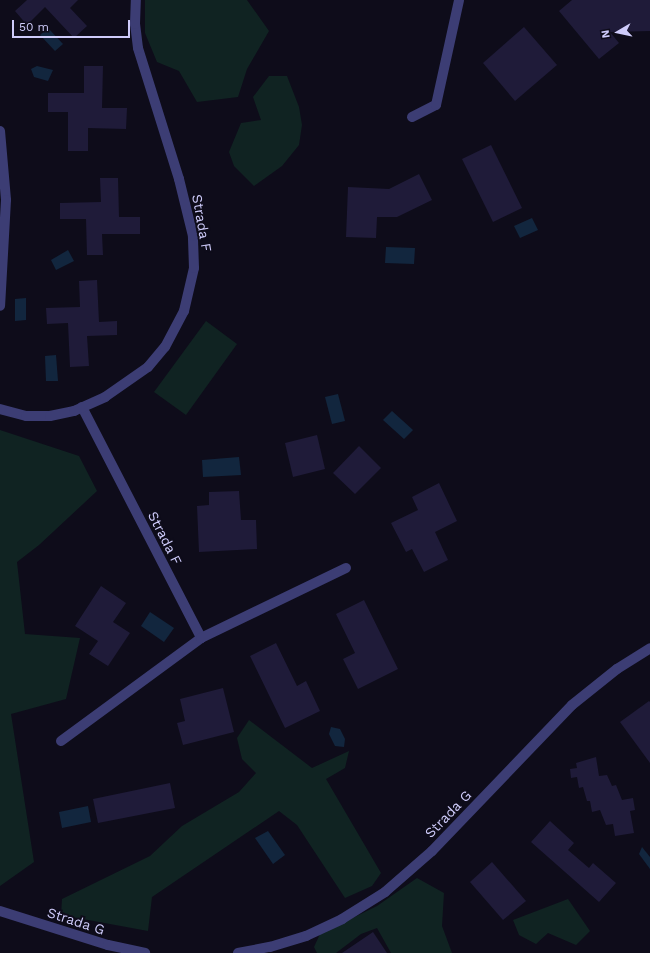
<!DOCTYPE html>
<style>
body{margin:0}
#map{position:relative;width:650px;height:953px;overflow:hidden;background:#0e0c1a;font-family:"Work Sans",sans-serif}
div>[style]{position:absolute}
.green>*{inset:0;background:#102322}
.water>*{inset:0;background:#12263e}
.building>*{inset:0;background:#1f1b39}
.minor>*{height:10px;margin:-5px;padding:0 5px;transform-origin:5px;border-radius:5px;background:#3c3d74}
span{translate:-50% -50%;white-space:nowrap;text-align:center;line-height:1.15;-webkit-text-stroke:4px #0e0c1a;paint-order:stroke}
.street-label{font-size:14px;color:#cecbfa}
.north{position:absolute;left:598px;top:12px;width:40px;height:40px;-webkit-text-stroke:3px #0e0c1a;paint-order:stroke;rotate:261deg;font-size:11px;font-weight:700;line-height:16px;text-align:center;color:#cecbfa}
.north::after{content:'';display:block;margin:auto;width:14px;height:18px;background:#cecbfa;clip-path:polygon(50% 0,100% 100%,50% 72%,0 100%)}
.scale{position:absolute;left:12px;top:20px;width:118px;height:18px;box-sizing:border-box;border:2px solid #cecbfa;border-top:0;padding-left:5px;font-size:12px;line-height:14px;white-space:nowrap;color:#cecbfa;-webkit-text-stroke:3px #0e0c1a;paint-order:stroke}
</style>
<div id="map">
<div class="green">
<i style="clip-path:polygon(247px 0,269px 31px,247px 69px,238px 97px,197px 102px,179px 71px,157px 62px,145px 33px,145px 0)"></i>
<i style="clip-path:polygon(269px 76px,287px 76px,299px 107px,302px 125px,299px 145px,282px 166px,254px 186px,234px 166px,229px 152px,241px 123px,261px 120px,253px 97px)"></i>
<i style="clip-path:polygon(206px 321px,237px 344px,186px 415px,154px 392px)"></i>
<i style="clip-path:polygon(0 430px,79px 456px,97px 491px,39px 545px,17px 562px,25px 634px,80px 638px,66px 699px,11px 714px,34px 862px,0 886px)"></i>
<i style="clip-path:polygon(249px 720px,312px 768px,349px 751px,345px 768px,326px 779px,381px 873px,372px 886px,345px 898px,297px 825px,279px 811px,152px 897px,148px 931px,61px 915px,62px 899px,150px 856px,182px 826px,239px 792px,256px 773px,242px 759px,237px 738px)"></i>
<i style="clip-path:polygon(417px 878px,444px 893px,442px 926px,452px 953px,391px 953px,377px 928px,361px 934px,336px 953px,317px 953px,314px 947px,320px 934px,377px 906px)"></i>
<i style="clip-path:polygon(568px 899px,590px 931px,576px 945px,548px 933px,536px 944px,519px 935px,513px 920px)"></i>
</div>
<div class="water">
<i style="clip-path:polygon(48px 28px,63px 44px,55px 51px,40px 35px)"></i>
<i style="clip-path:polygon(37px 66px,53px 70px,48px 81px,34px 77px,31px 69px)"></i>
<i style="clip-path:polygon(532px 218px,538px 230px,520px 238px,514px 226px)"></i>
<i style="clip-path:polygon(386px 247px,415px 248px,414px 264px,385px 263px)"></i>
<i style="clip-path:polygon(68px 250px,74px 261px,56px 270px,51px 260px)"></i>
<i style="clip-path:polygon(26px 298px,26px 320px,15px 321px,15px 299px)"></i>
<i style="clip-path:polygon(56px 355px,58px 381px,46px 381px,45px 356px)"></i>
<i style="clip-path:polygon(338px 394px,345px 421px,332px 424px,325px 397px)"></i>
<i style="clip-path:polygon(392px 411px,413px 430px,404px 439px,383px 420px)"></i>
<i style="clip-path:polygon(239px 457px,241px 475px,203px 477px,202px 460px)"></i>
<i style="clip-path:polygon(150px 612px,174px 628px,164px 642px,141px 626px)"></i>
<i style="clip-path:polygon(331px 727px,340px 729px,345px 739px,344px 747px,335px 746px,329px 734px)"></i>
<i style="clip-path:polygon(88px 806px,91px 822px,62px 828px,59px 812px)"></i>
<i style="clip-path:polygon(268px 831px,285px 855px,273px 864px,255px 838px)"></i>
<i style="clip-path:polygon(642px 847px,650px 857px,650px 869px,639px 854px)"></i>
</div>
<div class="building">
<i style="clip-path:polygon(27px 0,78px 0,70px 8px,87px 26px,74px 38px,45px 7px,27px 25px,15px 11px)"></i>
<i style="clip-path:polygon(572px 0,650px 0,650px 31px,610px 32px,619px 43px,599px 59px,559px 11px)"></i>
<i style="clip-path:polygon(524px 27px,557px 65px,515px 101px,483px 63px)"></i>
<i style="clip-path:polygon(84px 66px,103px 66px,102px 108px,127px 108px,126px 129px,88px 128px,88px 151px,68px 151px,68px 112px,48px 112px,48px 93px,84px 93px)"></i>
<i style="clip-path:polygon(491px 145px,522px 208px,493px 222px,462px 159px)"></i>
<i style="clip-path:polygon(419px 174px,432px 200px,397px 217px,377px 217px,376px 238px,346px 237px,348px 187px,389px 189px)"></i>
<i style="clip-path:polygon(100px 178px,118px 178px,119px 217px,140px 217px,140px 234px,102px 234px,103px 255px,87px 255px,86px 219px,60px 219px,60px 203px,101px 202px)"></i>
<i style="clip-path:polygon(97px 280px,99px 322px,117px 321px,117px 335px,87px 336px,89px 366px,70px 367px,68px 323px,47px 324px,46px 308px,80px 307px,79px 281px)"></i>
<i style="clip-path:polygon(317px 435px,325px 469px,293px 477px,285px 443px)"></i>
<i style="clip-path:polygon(359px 446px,381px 468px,355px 494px,333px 473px)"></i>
<i style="clip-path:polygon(439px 483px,457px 521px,435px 532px,448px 560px,424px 572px,412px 549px,406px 552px,391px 523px,418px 510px,412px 497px)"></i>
<i style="clip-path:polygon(239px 491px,241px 520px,256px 520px,257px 549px,199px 552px,197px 506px,209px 505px,209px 492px)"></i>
<i style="clip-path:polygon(101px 586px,126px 603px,113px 622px,130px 633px,108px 666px,89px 654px,98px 641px,75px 626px)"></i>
<i style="clip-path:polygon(364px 600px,398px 669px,358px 689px,343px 659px,355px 653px,336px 614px)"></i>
<i style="clip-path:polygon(276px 643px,297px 686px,306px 681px,320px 711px,285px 728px,250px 656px)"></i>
<i style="clip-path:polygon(223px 688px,234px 732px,183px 745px,177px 723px,185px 721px,180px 699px)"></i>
<i style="clip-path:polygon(649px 701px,650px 702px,650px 763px,620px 722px)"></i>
<i style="clip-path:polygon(596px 757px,599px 776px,607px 775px,612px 786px,616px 785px,622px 800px,633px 798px,635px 810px,630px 811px,634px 833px,615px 836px,613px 824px,606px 825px,600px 810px,592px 812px,590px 801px,587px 801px,583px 787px,579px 788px,577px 777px,571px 778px,570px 769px,577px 768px,576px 763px)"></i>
<i style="clip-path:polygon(170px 783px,175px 808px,98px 823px,93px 799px)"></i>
<i style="clip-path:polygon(550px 821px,574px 843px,568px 850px,589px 868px,593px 863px,616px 883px,599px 902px,531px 842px)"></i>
<i style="clip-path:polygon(492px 862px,526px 901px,503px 920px,470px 882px)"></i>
<i style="clip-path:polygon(373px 932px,387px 953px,342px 953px)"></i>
</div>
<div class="minor">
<i style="left:412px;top:117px;width:27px;rotate:-27deg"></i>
<i style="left:436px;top:105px;width:107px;rotate:-77.6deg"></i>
<i style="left:0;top:131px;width:69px;rotate:85deg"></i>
<i style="left:6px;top:200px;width:106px;rotate:93.2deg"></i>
<i style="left:82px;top:407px;width:260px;rotate:62.7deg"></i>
<i style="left:0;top:409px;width:27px;rotate:15deg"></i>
<i style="left:26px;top:416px;width:24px"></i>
<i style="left:50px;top:416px;width:25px;rotate:-12deg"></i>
<i style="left:74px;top:411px;width:34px;rotate:-24deg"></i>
<i style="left:105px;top:397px;width:52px;rotate:-34.9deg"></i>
<i style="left:148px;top:367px;width:26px;rotate:-50deg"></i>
<i style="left:165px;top:347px;width:41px;rotate:-62.2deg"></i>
<i style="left:184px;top:311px;width:44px;rotate:-76.9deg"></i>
<i style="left:194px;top:268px;width:32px;rotate:-92deg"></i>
<i style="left:193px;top:236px;width:59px;rotate:-103.8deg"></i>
<i style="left:179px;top:179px;width:137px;rotate:-107.4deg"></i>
<i style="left:138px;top:48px;width:24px;rotate:-97deg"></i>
<i style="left:135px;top:24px;width:24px;rotate:-88deg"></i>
<i style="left:61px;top:741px;width:174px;rotate:-36.3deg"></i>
<i style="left:201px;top:638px;width:161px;rotate:-25.8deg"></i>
<i style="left:0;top:911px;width:113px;rotate:17.5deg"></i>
<i style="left:108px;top:945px;width:38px;rotate:12deg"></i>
<i style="left:238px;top:953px;width:33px;rotate:-11deg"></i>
<i style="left:270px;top:947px;width:38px;rotate:-17deg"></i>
<i style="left:306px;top:936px;width:40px;rotate:-25deg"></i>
<i style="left:342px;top:919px;width:51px;rotate:-32.1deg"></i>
<i style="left:385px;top:892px;width:62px;rotate:-41.1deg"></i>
<i style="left:432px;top:851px;width:202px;rotate:-46.2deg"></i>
<i style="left:572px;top:705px;width:58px;rotate:-38.7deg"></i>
<i style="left:617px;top:669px;width:39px;rotate:-32deg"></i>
</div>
<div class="street-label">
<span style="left:202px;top:223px;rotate:80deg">Strada F</span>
<span style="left:165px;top:538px;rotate:63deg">Strada F</span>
<span style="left:448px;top:814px;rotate:-46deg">Strada G</span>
<span style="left:76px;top:921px;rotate:18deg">Strada G</span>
</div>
<div class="north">N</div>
<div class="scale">50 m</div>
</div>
